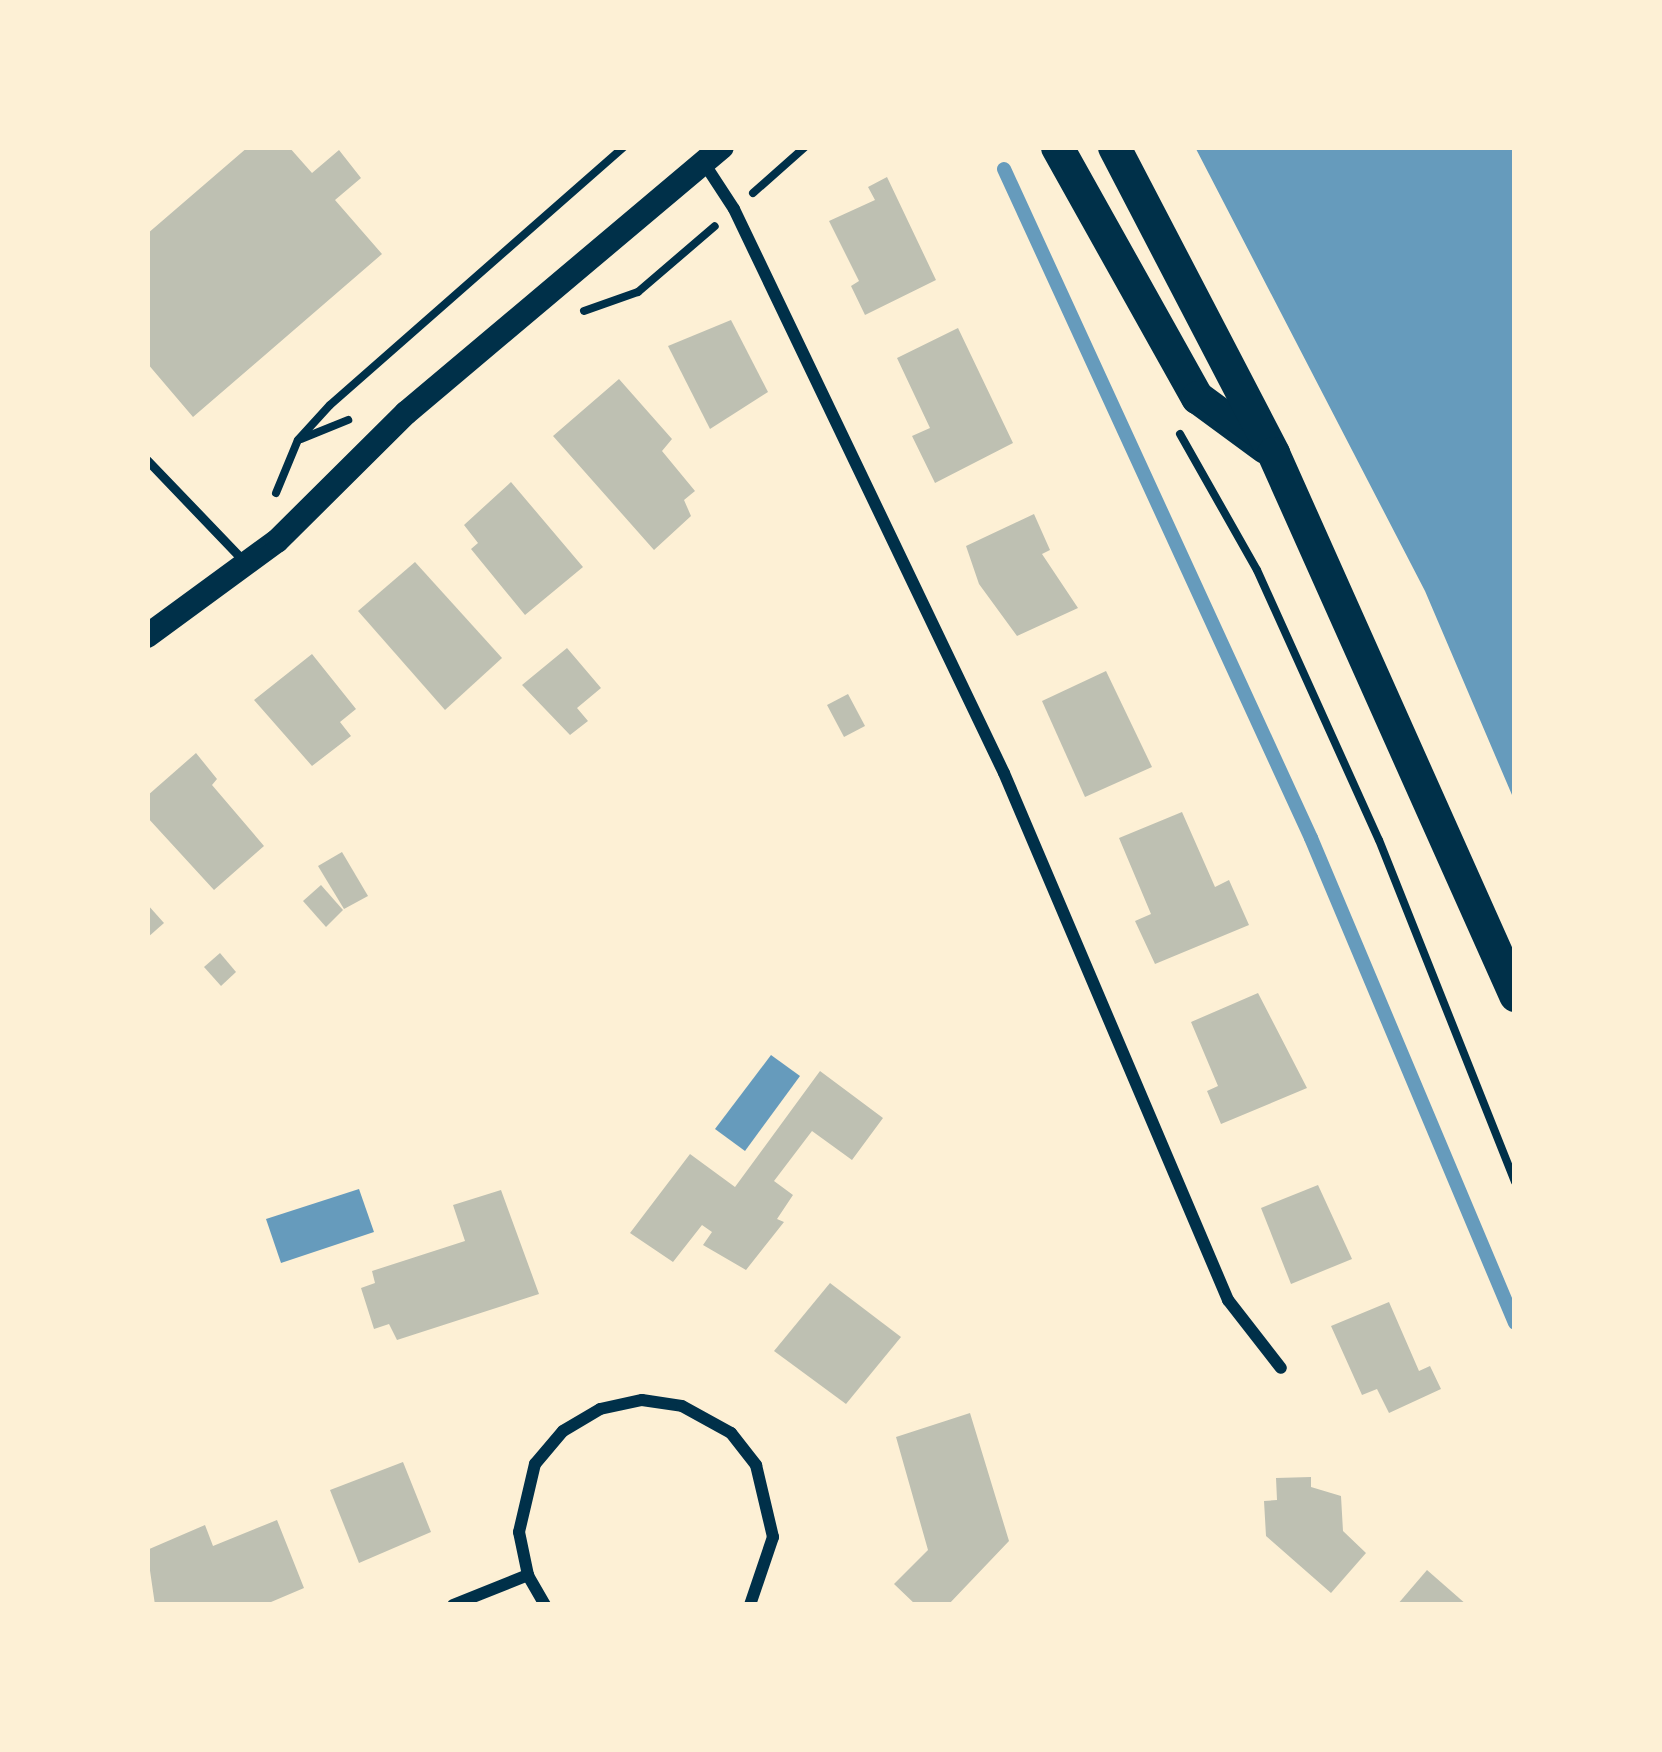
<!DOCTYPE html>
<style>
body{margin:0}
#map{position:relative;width:1662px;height:1752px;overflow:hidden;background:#fdf0d5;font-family:Roboto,sans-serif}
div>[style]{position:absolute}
.water>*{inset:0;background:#669bbc}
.stream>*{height:14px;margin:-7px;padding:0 7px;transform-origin:7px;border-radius:7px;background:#669bbc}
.building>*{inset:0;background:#bec0b2}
.path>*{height:8px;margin:-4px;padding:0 4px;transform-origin:4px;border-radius:4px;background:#003049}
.service>*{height:9px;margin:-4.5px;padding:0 4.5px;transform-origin:4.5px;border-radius:4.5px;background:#003049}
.minor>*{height:12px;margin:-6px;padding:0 6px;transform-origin:6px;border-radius:6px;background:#003049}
.secondary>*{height:24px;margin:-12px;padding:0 12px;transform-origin:12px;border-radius:12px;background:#003049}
.trunk>*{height:33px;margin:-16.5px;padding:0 16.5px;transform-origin:16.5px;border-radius:16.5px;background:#003049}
span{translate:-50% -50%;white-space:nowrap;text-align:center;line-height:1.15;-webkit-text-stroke:12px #fdf0d5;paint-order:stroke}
.frame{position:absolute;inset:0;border:150px solid #fdf0d5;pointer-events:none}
</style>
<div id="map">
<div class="water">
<i style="clip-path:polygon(1195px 147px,1515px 147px,1515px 802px,1425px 591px)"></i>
<i style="clip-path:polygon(771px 1055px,800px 1076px,745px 1151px,715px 1129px)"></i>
<i style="clip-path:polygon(359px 1189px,374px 1232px,281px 1263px,266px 1219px)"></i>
</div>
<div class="stream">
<i style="left:1004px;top:169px;width:736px;rotate:65.35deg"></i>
<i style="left:1311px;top:838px;width:526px;rotate:67.19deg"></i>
</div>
<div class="building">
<i style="clip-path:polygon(248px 147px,289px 147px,312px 173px,339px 150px,361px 178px,335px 200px,382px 254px,193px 417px,147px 363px,147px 234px)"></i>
<i style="clip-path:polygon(887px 177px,936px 280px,865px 315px,851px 286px,859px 281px,829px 221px,875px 200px,868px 187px)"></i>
<i style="clip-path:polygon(731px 320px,768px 392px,710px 429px,668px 346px)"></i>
<i style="clip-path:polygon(958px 328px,1013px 443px,935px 483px,912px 436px,930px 428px,897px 358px)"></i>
<i style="clip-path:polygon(619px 379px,672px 439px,662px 451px,695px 491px,684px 500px,691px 516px,654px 550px,553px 436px)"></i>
<i style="clip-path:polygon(511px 482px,583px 567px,525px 615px,471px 549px,478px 543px,464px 525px)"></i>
<i style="clip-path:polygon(1034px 514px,1050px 550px,1042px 554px,1078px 608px,1017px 636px,979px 584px,966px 546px)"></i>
<i style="clip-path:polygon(415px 562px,502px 658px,445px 710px,358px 611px)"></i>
<i style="clip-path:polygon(567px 648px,601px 688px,577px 708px,588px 721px,570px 735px,522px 685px)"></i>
<i style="clip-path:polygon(312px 654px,356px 709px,340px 722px,351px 736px,312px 766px,254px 700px)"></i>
<i style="clip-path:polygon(1106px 671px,1152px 767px,1085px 797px,1042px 701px)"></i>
<i style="clip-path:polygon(848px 694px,865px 726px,844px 737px,827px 705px)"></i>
<i style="clip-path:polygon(196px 753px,217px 779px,212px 785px,264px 846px,214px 890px,147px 817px,147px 796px)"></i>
<i style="clip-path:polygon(1182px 812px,1215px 887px,1229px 880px,1249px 925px,1155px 964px,1135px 921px,1151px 914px,1119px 838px)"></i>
<i style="clip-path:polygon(342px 852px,368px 896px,344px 909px,318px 866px)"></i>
<i style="clip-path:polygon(321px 885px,343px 910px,326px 927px,303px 901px)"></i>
<i style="clip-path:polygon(147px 904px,164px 923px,147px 938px)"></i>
<i style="clip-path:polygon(220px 953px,236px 972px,221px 986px,204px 967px)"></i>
<i style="clip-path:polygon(1258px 993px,1307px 1088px,1221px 1124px,1207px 1091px,1218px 1086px,1191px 1022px)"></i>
<i style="clip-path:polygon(820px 1071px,883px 1118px,852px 1160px,812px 1131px,774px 1181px,793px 1195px,777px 1219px,784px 1222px,746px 1270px,703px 1245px,712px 1232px,702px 1225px,673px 1262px,630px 1233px,690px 1154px,735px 1187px)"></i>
<i style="clip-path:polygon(1318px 1185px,1352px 1259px,1291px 1284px,1261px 1208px)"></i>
<i style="clip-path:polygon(501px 1190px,539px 1294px,397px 1340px,389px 1324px,374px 1329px,361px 1288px,375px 1283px,372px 1271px,465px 1241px,453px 1205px)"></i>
<i style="clip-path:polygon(830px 1283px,901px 1337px,846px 1404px,774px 1351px)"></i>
<i style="clip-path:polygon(1389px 1302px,1419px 1371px,1430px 1366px,1441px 1389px,1389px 1413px,1377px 1389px,1362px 1395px,1331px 1326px)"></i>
<i style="clip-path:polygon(970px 1413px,1009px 1541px,948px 1605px,916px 1605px,894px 1584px,928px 1550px,896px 1437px)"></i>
<i style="clip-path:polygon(403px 1462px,431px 1532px,359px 1563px,330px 1490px)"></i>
<i style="clip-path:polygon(1311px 1477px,1311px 1487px,1341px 1496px,1343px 1531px,1366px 1553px,1331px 1593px,1266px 1536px,1264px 1501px,1277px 1500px,1276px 1478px)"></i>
<i style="clip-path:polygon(277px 1520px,304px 1588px,264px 1605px,155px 1605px,147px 1550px,205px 1525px,213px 1546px)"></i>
<i style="clip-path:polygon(1427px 1570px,1467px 1605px,1397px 1605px)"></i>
</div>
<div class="path">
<i style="left:753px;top:193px;width:69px;rotate:-41.5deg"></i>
<i style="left:584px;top:311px;width:57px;rotate:-19.4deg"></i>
<i style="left:638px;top:292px;width:101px;rotate:-40.6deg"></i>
<i style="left:1180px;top:434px;width:156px;rotate:60.5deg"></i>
<i style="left:1257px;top:570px;width:296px;rotate:65.7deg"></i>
<i style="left:1379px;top:840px;width:368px;rotate:68.3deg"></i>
<i style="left:301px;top:439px;width:51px;rotate:-22deg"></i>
<i style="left:276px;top:493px;width:57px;rotate:-67.5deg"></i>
<i style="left:298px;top:440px;width:47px;rotate:-47.6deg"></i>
<i style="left:330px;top:405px;width:391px;rotate:-41.3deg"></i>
</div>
<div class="service">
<i style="left:147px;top:460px;width:139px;rotate:46.2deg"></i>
</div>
<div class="minor">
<i style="left:704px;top:163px;width:55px;rotate:56.9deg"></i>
<i style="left:734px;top:209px;width:625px;rotate:64.42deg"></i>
<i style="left:1004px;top:773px;width:573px;rotate:66.97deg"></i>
<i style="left:1228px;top:1300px;width:86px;rotate:52.1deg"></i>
<i style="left:453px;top:1605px;width:81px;rotate:-21.8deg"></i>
<i style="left:545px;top:1605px;width:34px;rotate:-120deg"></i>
<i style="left:528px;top:1575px;width:44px;rotate:-101.8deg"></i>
<i style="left:519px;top:1532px;width:70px;rotate:-76.8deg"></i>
<i style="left:535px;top:1464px;width:43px;rotate:-49.7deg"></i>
<i style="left:563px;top:1431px;width:43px;rotate:-30.7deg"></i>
<i style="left:600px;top:1409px;width:43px;rotate:-12.1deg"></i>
<i style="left:642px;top:1400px;width:40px;rotate:8.5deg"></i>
<i style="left:682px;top:1406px;width:56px;rotate:28.9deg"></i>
<i style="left:731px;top:1433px;width:41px;rotate:52deg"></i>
<i style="left:756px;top:1465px;width:74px;rotate:76.7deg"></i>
<i style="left:773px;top:1537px;width:72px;rotate:108.7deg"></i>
</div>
<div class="secondary">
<i style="left:147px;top:636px;width:161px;rotate:-36.2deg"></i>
<i style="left:277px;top:541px;width:182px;rotate:-44.8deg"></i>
<i style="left:406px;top:413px;width:413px;rotate:-40.1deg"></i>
</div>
<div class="trunk">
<i style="left:1057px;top:147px;width:287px;rotate:60.8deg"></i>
<i style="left:1197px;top:397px;width:84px;rotate:36.3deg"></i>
<i style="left:1114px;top:147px;width:345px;rotate:62.5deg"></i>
<i style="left:1273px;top:453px;width:594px;rotate:65.94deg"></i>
</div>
<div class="frame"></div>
</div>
